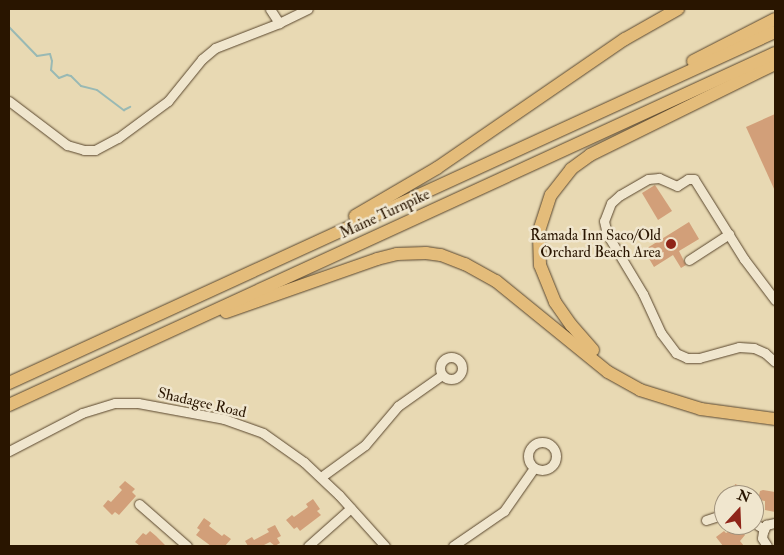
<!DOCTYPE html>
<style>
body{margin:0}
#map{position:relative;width:784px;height:555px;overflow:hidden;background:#e8d9b3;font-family:"IM FELL Double Pica",serif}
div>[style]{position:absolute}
.stream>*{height:2px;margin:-1px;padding:0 1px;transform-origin:1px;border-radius:1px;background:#99b9b4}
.building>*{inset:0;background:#d29f79}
.roads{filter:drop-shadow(0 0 1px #59462d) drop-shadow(0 0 1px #59462d)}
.minor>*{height:9px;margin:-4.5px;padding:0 4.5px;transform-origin:4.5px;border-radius:4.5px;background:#f0e6ce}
.minor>.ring{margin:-4.5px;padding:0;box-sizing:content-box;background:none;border:9px solid #f0e6ce;border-radius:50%}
.highway>*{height:12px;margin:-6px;padding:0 6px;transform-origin:6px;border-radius:6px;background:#e4bc7a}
.dots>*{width:14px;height:14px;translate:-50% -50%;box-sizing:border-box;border:2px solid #f0e6ce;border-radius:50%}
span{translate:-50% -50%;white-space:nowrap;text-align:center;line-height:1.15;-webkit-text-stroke:5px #f0e6ce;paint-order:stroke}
.street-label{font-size:15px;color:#291500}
.poi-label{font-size:15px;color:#291500}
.right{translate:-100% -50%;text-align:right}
.frame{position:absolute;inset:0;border:10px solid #291500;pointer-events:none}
.north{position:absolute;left:714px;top:485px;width:50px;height:50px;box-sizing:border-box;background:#f0e6ce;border:1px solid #a0927c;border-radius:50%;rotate:20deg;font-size:14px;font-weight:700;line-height:20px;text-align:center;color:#291500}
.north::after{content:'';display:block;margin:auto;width:18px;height:22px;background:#8f2418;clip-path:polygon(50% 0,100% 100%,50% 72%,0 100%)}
</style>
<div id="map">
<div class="stream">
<i style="left:9px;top:27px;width:40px;rotate:46deg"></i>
<i style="left:37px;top:56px;width:13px;rotate:-9deg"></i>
<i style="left:50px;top:54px;width:7px;rotate:74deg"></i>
<i style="left:52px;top:61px;width:9px;rotate:96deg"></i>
<i style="left:51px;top:70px;width:11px;rotate:45deg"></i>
<i style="left:59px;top:78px;width:9px;rotate:-21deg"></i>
<i style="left:67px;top:75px;width:4px;rotate:14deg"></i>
<i style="left:71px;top:76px;width:14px;rotate:45deg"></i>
<i style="left:81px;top:86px;width:16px;rotate:14deg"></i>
<i style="left:97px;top:90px;width:34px;rotate:37deg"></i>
<i style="left:124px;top:110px;width:7px;rotate:-27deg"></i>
</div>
<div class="building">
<i style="clip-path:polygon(775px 114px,775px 191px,746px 127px)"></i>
<i style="clip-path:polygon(655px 185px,672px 211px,658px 220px,642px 193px)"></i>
<i style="clip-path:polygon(689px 222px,699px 239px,679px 251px,686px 265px,681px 268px,673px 255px,654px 267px,644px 250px)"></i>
<i style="clip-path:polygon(125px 481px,135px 489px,132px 492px,136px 496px,119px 515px,115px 512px,112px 515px,103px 506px,108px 500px,111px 502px,122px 490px,119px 487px)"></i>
<i style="clip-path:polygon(735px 484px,748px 489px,747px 495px,733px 495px)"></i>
<i style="clip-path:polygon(763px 490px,775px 492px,775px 512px,765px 510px,765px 501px,758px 500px,760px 491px)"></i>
<i style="clip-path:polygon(313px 499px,320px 509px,317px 511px,321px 515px,300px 531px,297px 527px,294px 529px,286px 520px,292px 515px,294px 517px,308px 507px,306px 504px)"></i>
<i style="clip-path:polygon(204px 518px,211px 523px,209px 526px,222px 536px,224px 534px,231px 539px,225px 546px,211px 546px,196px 535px,200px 530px,197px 528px)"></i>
<i style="clip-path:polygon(275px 525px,281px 536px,277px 538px,280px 543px,275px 546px,270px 542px,262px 546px,248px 546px,245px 541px,252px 537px,254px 540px,269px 532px,267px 529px)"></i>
<i style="clip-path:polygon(738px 526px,745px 535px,740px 541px,744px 546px,723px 546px,716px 537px,724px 531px,726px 533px)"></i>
<i style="clip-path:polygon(150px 531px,156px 536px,166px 546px,140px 546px,135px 542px,143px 533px,146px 535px)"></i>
</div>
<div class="roads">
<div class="minor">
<i style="left:270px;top:9px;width:17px;rotate:57deg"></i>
<i style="left:9px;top:101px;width:73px;rotate:37.2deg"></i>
<i style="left:67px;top:145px;width:18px;rotate:16deg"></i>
<i style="left:84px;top:150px;width:11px"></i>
<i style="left:95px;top:150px;width:26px;rotate:-28deg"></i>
<i style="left:118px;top:138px;width:62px;rotate:-36.5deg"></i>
<i style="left:168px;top:101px;width:54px;rotate:-51deg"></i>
<i style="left:202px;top:59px;width:17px;rotate:-40deg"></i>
<i style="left:215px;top:48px;width:69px;rotate:-21.3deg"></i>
<i style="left:279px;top:23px;width:32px;rotate:-26deg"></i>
<i style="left:689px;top:260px;width:48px;rotate:-33deg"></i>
<i style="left:775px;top:300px;width:51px;rotate:-127.1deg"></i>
<i style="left:744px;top:259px;width:94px;rotate:-122deg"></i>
<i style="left:694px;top:179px;width:6px;rotate:180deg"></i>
<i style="left:688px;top:179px;width:13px;rotate:148deg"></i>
<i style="left:677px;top:186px;width:20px;rotate:-156deg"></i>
<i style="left:659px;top:178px;width:11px;rotate:175deg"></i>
<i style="left:648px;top:179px;width:32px;rotate:150deg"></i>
<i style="left:620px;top:195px;width:12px;rotate:138deg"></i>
<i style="left:611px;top:203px;width:19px;rotate:111deg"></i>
<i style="left:604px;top:221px;width:13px;rotate:77deg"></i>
<i style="left:607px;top:234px;width:70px;rotate:59deg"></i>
<i style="left:643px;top:294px;width:43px;rotate:65.2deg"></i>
<i style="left:661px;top:333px;width:25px;rotate:53deg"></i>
<i style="left:676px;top:353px;width:12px;rotate:24deg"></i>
<i style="left:687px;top:358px;width:12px"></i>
<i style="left:699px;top:358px;width:41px;rotate:-15.4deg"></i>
<i style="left:739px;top:347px;width:15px;rotate:4deg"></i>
<i style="left:754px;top:348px;width:12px;rotate:24deg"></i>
<i style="left:765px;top:353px;width:13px;rotate:42deg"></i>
<i class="ring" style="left:440px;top:357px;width:13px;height:13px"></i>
<i class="ring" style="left:528px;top:442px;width:19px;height:19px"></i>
<i style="left:9px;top:451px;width:82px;rotate:-27.5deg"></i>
<i style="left:82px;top:413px;width:34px;rotate:-17deg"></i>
<i style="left:115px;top:403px;width:23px"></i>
<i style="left:138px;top:403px;width:87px;rotate:10.5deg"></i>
<i style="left:224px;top:419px;width:41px;rotate:19.7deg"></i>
<i style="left:263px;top:433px;width:50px;rotate:35.3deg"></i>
<i style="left:304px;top:462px;width:48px;rotate:43.3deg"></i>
<i style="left:339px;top:495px;width:69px;rotate:48deg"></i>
<i style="left:321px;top:477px;width:54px;rotate:-36deg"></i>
<i style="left:365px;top:445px;width:51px;rotate:-49.8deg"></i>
<i style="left:398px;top:406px;width:54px;rotate:-35.2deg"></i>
<i style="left:139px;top:504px;width:64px;rotate:41.2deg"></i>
<i style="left:706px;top:520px;width:19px;rotate:-18deg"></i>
<i style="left:754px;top:523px;width:12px;rotate:31deg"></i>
<i style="left:308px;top:546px;width:57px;rotate:-41.5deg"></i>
<i style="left:453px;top:546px;width:62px;rotate:-34.5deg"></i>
<i style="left:504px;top:511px;width:52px;rotate:-55.1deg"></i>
<i style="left:767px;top:546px;width:9px;rotate:-122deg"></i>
<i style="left:762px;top:538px;width:6px;rotate:-81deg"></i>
<i style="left:763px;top:532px;width:8px;rotate:-67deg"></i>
<i style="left:766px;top:525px;width:9px;rotate:-13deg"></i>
</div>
<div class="highway">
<i style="left:693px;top:61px;width:92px;rotate:-27.1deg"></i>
<i style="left:355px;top:216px;width:95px;rotate:-30.3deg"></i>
<i style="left:437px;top:168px;width:228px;rotate:-34.5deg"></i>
<i style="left:625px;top:39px;width:61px;rotate:-29.5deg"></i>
<i style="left:226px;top:312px;width:160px;rotate:-19.3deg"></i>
<i style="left:377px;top:259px;width:21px;rotate:-14deg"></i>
<i style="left:397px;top:254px;width:29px;rotate:-2deg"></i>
<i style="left:426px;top:253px;width:15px;rotate:8deg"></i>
<i style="left:441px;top:255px;width:26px;rotate:21deg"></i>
<i style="left:465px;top:264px;width:35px;rotate:29deg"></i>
<i style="left:496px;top:281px;width:144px;rotate:39.1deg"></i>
<i style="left:608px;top:372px;width:37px;rotate:29deg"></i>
<i style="left:640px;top:390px;width:64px;rotate:17.3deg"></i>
<i style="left:701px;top:409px;width:75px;rotate:7.7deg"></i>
<i style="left:593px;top:350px;width:33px;rotate:-131deg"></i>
<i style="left:571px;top:325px;width:28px;rotate:-125deg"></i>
<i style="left:555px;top:302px;width:40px;rotate:-112deg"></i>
<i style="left:540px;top:265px;width:34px;rotate:-92deg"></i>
<i style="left:539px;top:231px;width:38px;rotate:-72deg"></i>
<i style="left:551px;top:195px;width:33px;rotate:-52deg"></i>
<i style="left:571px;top:169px;width:24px;rotate:-36deg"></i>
<i style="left:590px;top:155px;width:206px;rotate:-26.2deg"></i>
<i style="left:9px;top:383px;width:843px;rotate:-24.62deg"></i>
<i style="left:9px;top:405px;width:843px;rotate:-24.68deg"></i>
</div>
</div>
<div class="dots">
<i style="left:671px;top:244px;background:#8f2418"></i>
</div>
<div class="street-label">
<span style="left:385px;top:214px;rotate:-25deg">Maine Turnpike</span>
<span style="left:202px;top:403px;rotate:13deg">Shadagee Road</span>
</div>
<div class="poi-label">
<span class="right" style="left:661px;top:244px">Ramada Inn Saco/Old<br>Orchard Beach Area</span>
</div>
<div class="frame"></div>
<div class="north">N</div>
</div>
